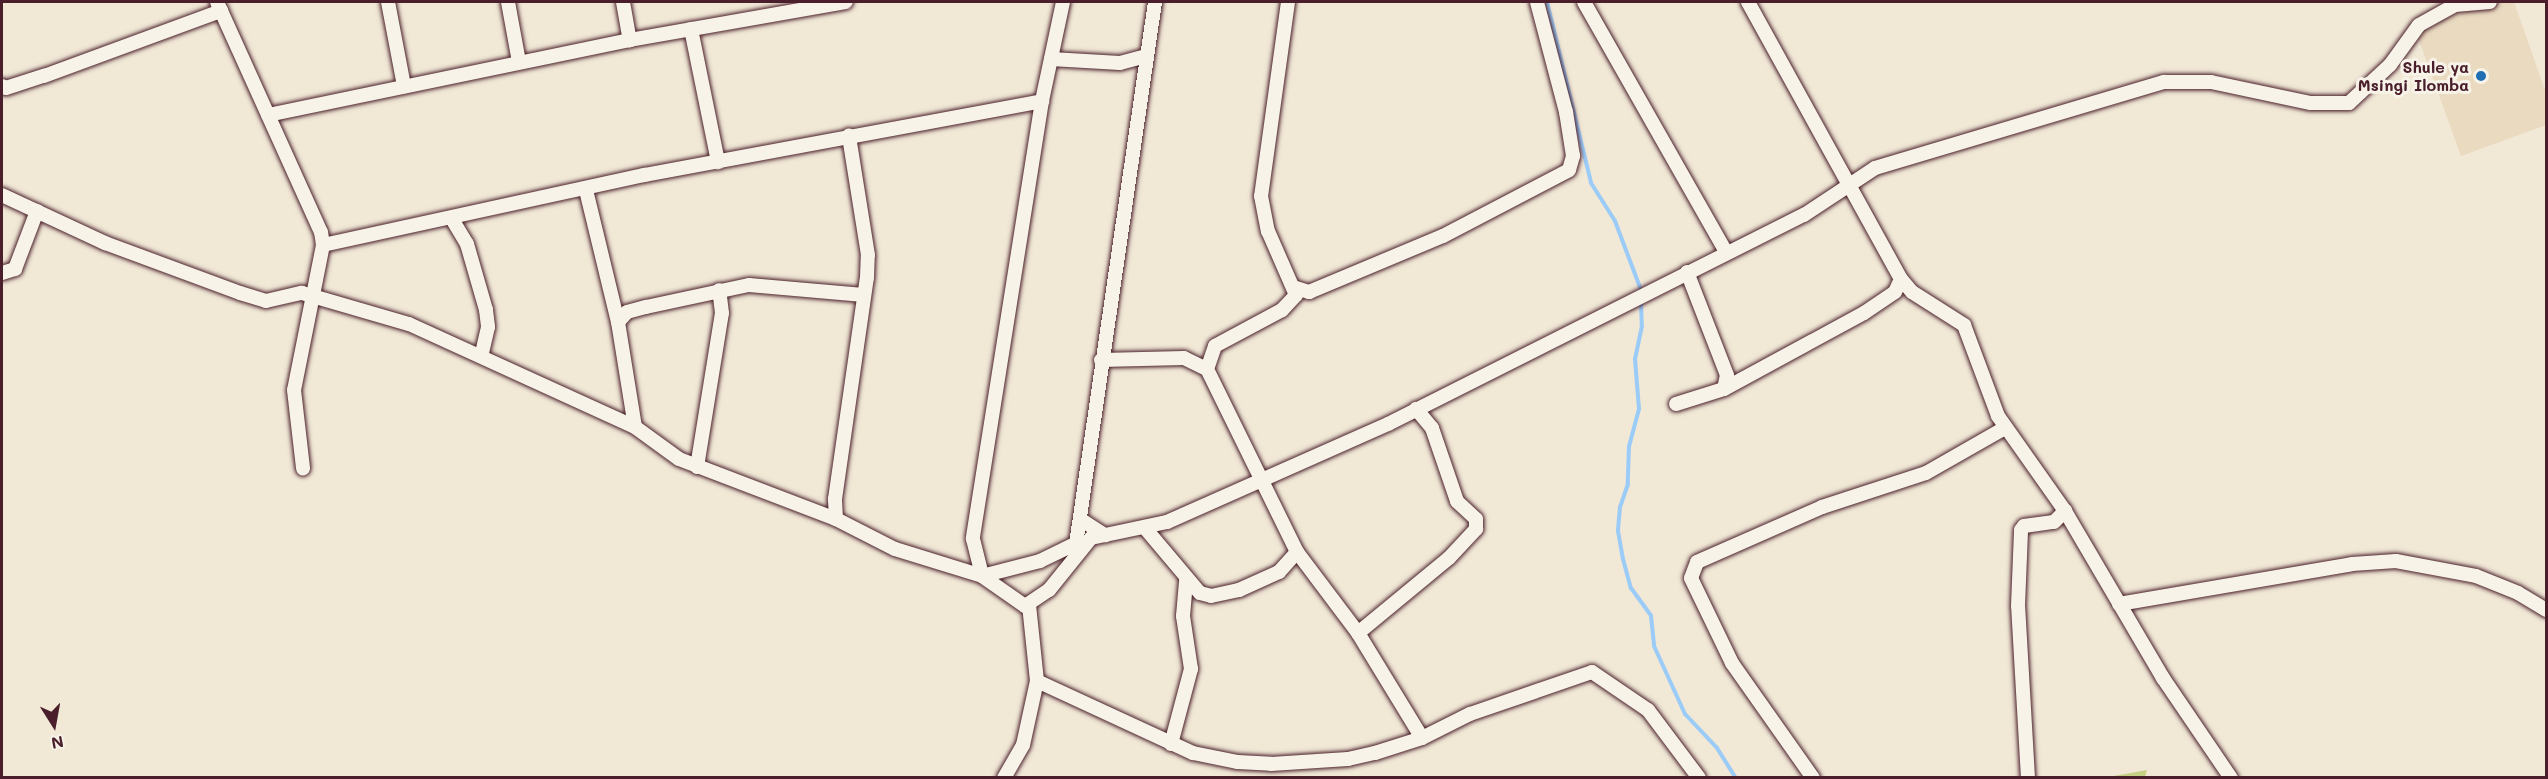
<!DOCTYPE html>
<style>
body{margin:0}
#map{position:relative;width:2548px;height:779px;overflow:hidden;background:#f1e8d6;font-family:Mali,sans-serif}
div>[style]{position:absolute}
.built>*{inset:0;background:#e9dac0}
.green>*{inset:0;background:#c5d185}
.stream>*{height:4px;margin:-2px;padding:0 2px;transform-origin:2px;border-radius:2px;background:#9bcbf7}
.roads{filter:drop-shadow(0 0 2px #4a1f2b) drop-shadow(0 0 2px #4a1f2b)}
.street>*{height:14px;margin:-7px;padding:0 7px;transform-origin:7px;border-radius:7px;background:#f7f3e8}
.dots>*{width:16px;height:16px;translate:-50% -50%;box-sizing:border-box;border:3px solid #f7f3e8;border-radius:50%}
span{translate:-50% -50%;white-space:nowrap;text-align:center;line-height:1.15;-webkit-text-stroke:6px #f7f3e8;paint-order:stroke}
.poi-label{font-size:16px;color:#4a1f2b;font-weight:700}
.right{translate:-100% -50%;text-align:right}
.frame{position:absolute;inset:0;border:3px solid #4a1f2b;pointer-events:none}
.north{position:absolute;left:24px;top:695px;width:60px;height:60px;-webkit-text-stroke:4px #f7f3e8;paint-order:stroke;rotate:169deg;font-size:16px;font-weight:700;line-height:24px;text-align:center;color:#4a1f2b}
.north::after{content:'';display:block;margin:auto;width:21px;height:27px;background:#4a1f2b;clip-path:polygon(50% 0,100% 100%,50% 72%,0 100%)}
</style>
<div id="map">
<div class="built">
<i style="clip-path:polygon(2493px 2px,2514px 2px,2546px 93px,2546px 125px,2461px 156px,2415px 29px)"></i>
</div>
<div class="green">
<i style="clip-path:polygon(2147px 770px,2145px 777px,2108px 777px)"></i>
</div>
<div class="stream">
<i style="left:1547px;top:2px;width:186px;rotate:76.3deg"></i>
<i style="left:1591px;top:183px;width:45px;rotate:57.7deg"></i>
<i style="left:1615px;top:221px;width:77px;rotate:69.4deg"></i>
<i style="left:1641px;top:303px;width:23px;rotate:88deg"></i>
<i style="left:1642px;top:326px;width:34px;rotate:102deg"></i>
<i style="left:1635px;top:359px;width:50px;rotate:85.4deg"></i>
<i style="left:1639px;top:409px;width:38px;rotate:105deg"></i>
<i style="left:1629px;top:446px;width:38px;rotate:92deg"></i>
<i style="left:1628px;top:484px;width:24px;rotate:109deg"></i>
<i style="left:1620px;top:507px;width:24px;rotate:95deg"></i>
<i style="left:1618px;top:531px;width:28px;rotate:80deg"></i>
<i style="left:1623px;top:559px;width:30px;rotate:75deg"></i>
<i style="left:1631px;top:588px;width:34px;rotate:54deg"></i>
<i style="left:1651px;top:616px;width:30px;rotate:84deg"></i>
<i style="left:1654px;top:646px;width:75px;rotate:65.5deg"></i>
<i style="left:1685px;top:714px;width:47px;rotate:46.7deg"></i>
<i style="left:1717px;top:748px;width:36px;rotate:58deg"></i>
</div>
<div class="roads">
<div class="street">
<i style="left:217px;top:2px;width:252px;rotate:65.7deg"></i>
<i style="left:321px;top:232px;width:13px;rotate:81deg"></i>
<i style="left:323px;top:245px;width:148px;rotate:101.3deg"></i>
<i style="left:294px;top:390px;width:79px;rotate:83.4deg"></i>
<i style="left:388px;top:2px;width:86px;rotate:79.2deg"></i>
<i style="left:508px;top:2px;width:61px;rotate:79.6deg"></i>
<i style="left:623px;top:2px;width:39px;rotate:80deg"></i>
<i style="left:1063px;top:2px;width:101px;rotate:102deg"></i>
<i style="left:1042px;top:101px;width:443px;rotate:99deg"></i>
<i style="left:973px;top:539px;width:38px;rotate:76deg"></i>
<i style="left:982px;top:576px;width:60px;rotate:-14.5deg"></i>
<i style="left:1040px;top:561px;width:39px;rotate:-26deg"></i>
<i style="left:1288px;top:2px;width:196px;rotate:97.9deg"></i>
<i style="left:1261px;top:196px;width:36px;rotate:79deg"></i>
<i style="left:1268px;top:231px;width:70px;rotate:66.4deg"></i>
<i style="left:1296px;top:295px;width:21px;rotate:133deg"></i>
<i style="left:1282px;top:310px;width:76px;rotate:151.8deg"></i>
<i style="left:1215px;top:346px;width:24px;rotate:109deg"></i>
<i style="left:1207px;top:369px;width:204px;rotate:63.8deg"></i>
<i style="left:1297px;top:552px;width:101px;rotate:53deg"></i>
<i style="left:1358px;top:633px;width:123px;rotate:58.6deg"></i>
<i style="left:1584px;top:2px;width:288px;rotate:60.4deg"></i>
<i style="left:1748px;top:2px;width:316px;rotate:61.1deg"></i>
<i style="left:1901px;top:279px;width:17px;rotate:50deg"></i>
<i style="left:1912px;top:292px;width:62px;rotate:32.4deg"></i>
<i style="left:1964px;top:325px;width:97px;rotate:69.5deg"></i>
<i style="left:1998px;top:416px;width:116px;rotate:54.8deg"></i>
<i style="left:2065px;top:511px;width:194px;rotate:59.6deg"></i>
<i style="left:2163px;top:678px;width:121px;rotate:55.8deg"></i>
<i style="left:691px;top:29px;width:136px;rotate:78.5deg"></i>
<i style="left:1051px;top:59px;width:69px;rotate:3.3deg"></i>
<i style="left:1120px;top:63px;width:28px;rotate:-15deg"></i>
<i style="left:2px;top:86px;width:4px;rotate:27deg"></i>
<i style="left:6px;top:88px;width:40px;rotate:-18deg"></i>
<i style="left:44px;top:76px;width:189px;rotate:-20.2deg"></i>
<i style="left:268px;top:115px;width:370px;rotate:-11.7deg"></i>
<i style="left:630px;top:40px;width:219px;rotate:-10deg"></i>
<i style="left:586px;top:190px;width:136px;rotate:76.4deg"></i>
<i style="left:618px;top:322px;width:106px;rotate:80.8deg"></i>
<i style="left:2px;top:195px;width:114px;rotate:25deg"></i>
<i style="left:105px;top:243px;width:144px;rotate:20.3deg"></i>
<i style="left:240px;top:293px;width:27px;rotate:17deg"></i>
<i style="left:266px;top:301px;width:37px;rotate:-13deg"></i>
<i style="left:302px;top:293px;width:111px;rotate:16.2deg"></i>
<i style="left:409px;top:324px;width:248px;rotate:24.5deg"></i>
<i style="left:635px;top:427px;width:54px;rotate:36deg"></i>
<i style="left:679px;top:459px;width:168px;rotate:20.9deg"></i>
<i style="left:836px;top:519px;width:66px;rotate:27deg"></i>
<i style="left:895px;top:549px;width:91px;rotate:17.2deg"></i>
<i style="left:982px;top:576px;width:52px;rotate:34.9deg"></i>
<i style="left:1025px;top:606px;width:29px;rotate:-34deg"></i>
<i style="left:1049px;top:590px;width:67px;rotate:-51.1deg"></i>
<i style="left:1091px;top:538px;width:78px;rotate:-11.9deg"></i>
<i style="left:1167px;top:522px;width:242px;rotate:-23.9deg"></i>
<i style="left:1388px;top:424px;width:466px;rotate:-26.7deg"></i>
<i style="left:1804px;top:215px;width:85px;rotate:-33.5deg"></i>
<i style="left:1875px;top:168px;width:302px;rotate:-16.6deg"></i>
<i style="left:2164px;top:82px;width:47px"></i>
<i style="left:2211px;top:82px;width:102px;rotate:11.9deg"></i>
<i style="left:2311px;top:103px;width:38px"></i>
<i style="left:2349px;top:103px;width:56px;rotate:-42.8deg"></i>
<i style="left:2390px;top:65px;width:49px;rotate:-54.1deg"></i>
<i style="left:2419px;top:25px;width:41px;rotate:-29.1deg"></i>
<i style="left:2455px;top:5px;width:35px;rotate:-5deg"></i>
<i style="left:452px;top:219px;width:29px;rotate:59deg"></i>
<i style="left:467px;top:244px;width:69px;rotate:73.9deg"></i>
<i style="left:486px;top:310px;width:17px;rotate:83deg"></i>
<i style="left:488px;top:327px;width:28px;rotate:103deg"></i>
<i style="left:323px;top:245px;width:329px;rotate:-12.3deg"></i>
<i style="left:644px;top:175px;width:405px;rotate:-10.5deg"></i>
<i style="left:1687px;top:272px;width:110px;rotate:68.8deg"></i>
<i style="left:1727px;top:375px;width:14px;rotate:102deg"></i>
<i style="left:2px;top:273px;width:14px;rotate:-17deg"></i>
<i style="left:15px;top:269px;width:62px;rotate:-69.2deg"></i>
<i style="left:1296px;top:288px;width:14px;rotate:17deg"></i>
<i style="left:1309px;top:292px;width:145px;rotate:-22.7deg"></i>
<i style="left:1443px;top:236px;width:142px;rotate:-27.6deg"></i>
<i style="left:1569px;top:170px;width:15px;rotate:-74deg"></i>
<i style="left:1573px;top:156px;width:45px;rotate:-99deg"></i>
<i style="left:1566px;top:112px;width:114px;rotate:-104.8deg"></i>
<i style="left:618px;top:322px;width:13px;rotate:-48deg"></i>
<i style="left:627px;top:312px;width:20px;rotate:-15deg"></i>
<i style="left:646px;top:307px;width:105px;rotate:-12.1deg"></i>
<i style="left:749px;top:285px;width:115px;rotate:5deg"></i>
<i style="left:1101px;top:360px;width:83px;rotate:-1.4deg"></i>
<i style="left:1184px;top:358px;width:25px;rotate:26deg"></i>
<i style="left:1676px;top:404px;width:50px;rotate:-17.4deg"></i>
<i style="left:1724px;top:389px;width:159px;rotate:-28.5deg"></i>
<i style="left:1864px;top:313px;width:37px;rotate:-34deg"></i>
<i style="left:1895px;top:292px;width:14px;rotate:-65deg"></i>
<i style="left:697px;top:467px;width:156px;rotate:-80.8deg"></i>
<i style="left:722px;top:313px;width:23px;rotate:-97deg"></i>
<i style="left:836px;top:519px;width:20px;rotate:-93deg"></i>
<i style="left:835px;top:499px;width:223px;rotate:-81.8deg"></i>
<i style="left:867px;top:278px;width:23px;rotate:-88deg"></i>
<i style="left:868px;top:255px;width:121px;rotate:-99.1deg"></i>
<i style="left:1080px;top:519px;width:30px;rotate:33deg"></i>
<i style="left:1145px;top:528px;width:85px;rotate:49.8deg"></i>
<i style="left:1200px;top:593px;width:11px;rotate:15deg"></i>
<i style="left:1211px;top:596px;width:29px;rotate:-12deg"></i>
<i style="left:1239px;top:590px;width:44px;rotate:-24.2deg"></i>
<i style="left:1279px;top:572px;width:27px;rotate:-48deg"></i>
<i style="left:1075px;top:551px;width:555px;rotate:-81.71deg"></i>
<i style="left:2119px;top:604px;width:236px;rotate:-9.7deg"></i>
<i style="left:2352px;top:564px;width:44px;rotate:-3.9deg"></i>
<i style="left:2396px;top:561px;width:81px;rotate:10.6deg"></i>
<i style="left:2476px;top:576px;width:45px;rotate:22deg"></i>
<i style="left:2518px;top:593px;width:33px;rotate:31deg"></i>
<i style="left:1358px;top:633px;width:118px;rotate:-39.5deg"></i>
<i style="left:1449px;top:558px;width:40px;rotate:-47deg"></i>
<i style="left:1476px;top:529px;width:10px;rotate:-90deg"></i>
<i style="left:1476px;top:519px;width:26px;rotate:-137deg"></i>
<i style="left:1457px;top:501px;width:77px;rotate:-108.9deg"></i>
<i style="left:1432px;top:428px;width:25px;rotate:-130deg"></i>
<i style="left:1037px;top:681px;width:172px;rotate:24.8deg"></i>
<i style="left:1193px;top:753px;width:46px;rotate:11.3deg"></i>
<i style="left:1238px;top:762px;width:33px;rotate:3deg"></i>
<i style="left:1271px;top:764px;width:77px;rotate:-3.7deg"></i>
<i style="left:1348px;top:759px;width:28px;rotate:-13deg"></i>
<i style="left:1375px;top:753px;width:49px;rotate:-17.7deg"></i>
<i style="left:1422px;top:738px;width:54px;rotate:-26.6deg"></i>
<i style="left:1470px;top:714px;width:129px;rotate:-19deg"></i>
<i style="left:1592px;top:672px;width:68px;rotate:34.2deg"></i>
<i style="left:1648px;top:710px;width:85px;rotate:53.1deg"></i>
<i style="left:1171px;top:744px;width:78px;rotate:-75.1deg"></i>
<i style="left:1191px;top:669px;width:54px;rotate:-98.6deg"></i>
<i style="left:1183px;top:616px;width:38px;rotate:-85deg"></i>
<i style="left:1004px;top:778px;width:38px;rotate:-60deg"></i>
<i style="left:1023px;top:745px;width:66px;rotate:-77.7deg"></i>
<i style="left:1037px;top:681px;width:76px;rotate:-96deg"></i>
<i style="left:1813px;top:778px;width:141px;rotate:-125.2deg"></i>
<i style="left:1732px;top:663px;width:94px;rotate:-115.8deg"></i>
<i style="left:1691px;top:578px;width:17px;rotate:-69deg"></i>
<i style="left:1697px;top:562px;width:137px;rotate:-23.7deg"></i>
<i style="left:1822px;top:507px;width:109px;rotate:-18.1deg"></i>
<i style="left:1926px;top:473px;width:91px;rotate:-29.7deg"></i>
<i style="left:2028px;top:778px;width:172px;rotate:-93.3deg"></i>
<i style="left:2018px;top:606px;width:76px;rotate:-87.7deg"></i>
<i style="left:2021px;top:530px;width:5px;rotate:-53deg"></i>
<i style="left:2024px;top:526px;width:30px;rotate:-8deg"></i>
<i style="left:2054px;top:522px;width:16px;rotate:-45deg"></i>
</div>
</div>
<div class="dots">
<i style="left:2481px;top:76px;background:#1f6fb2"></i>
</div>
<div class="poi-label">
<span class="right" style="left:2469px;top:76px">Shule ya<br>Msingi Ilomba</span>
</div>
<div class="frame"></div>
<div class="north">N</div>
</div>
